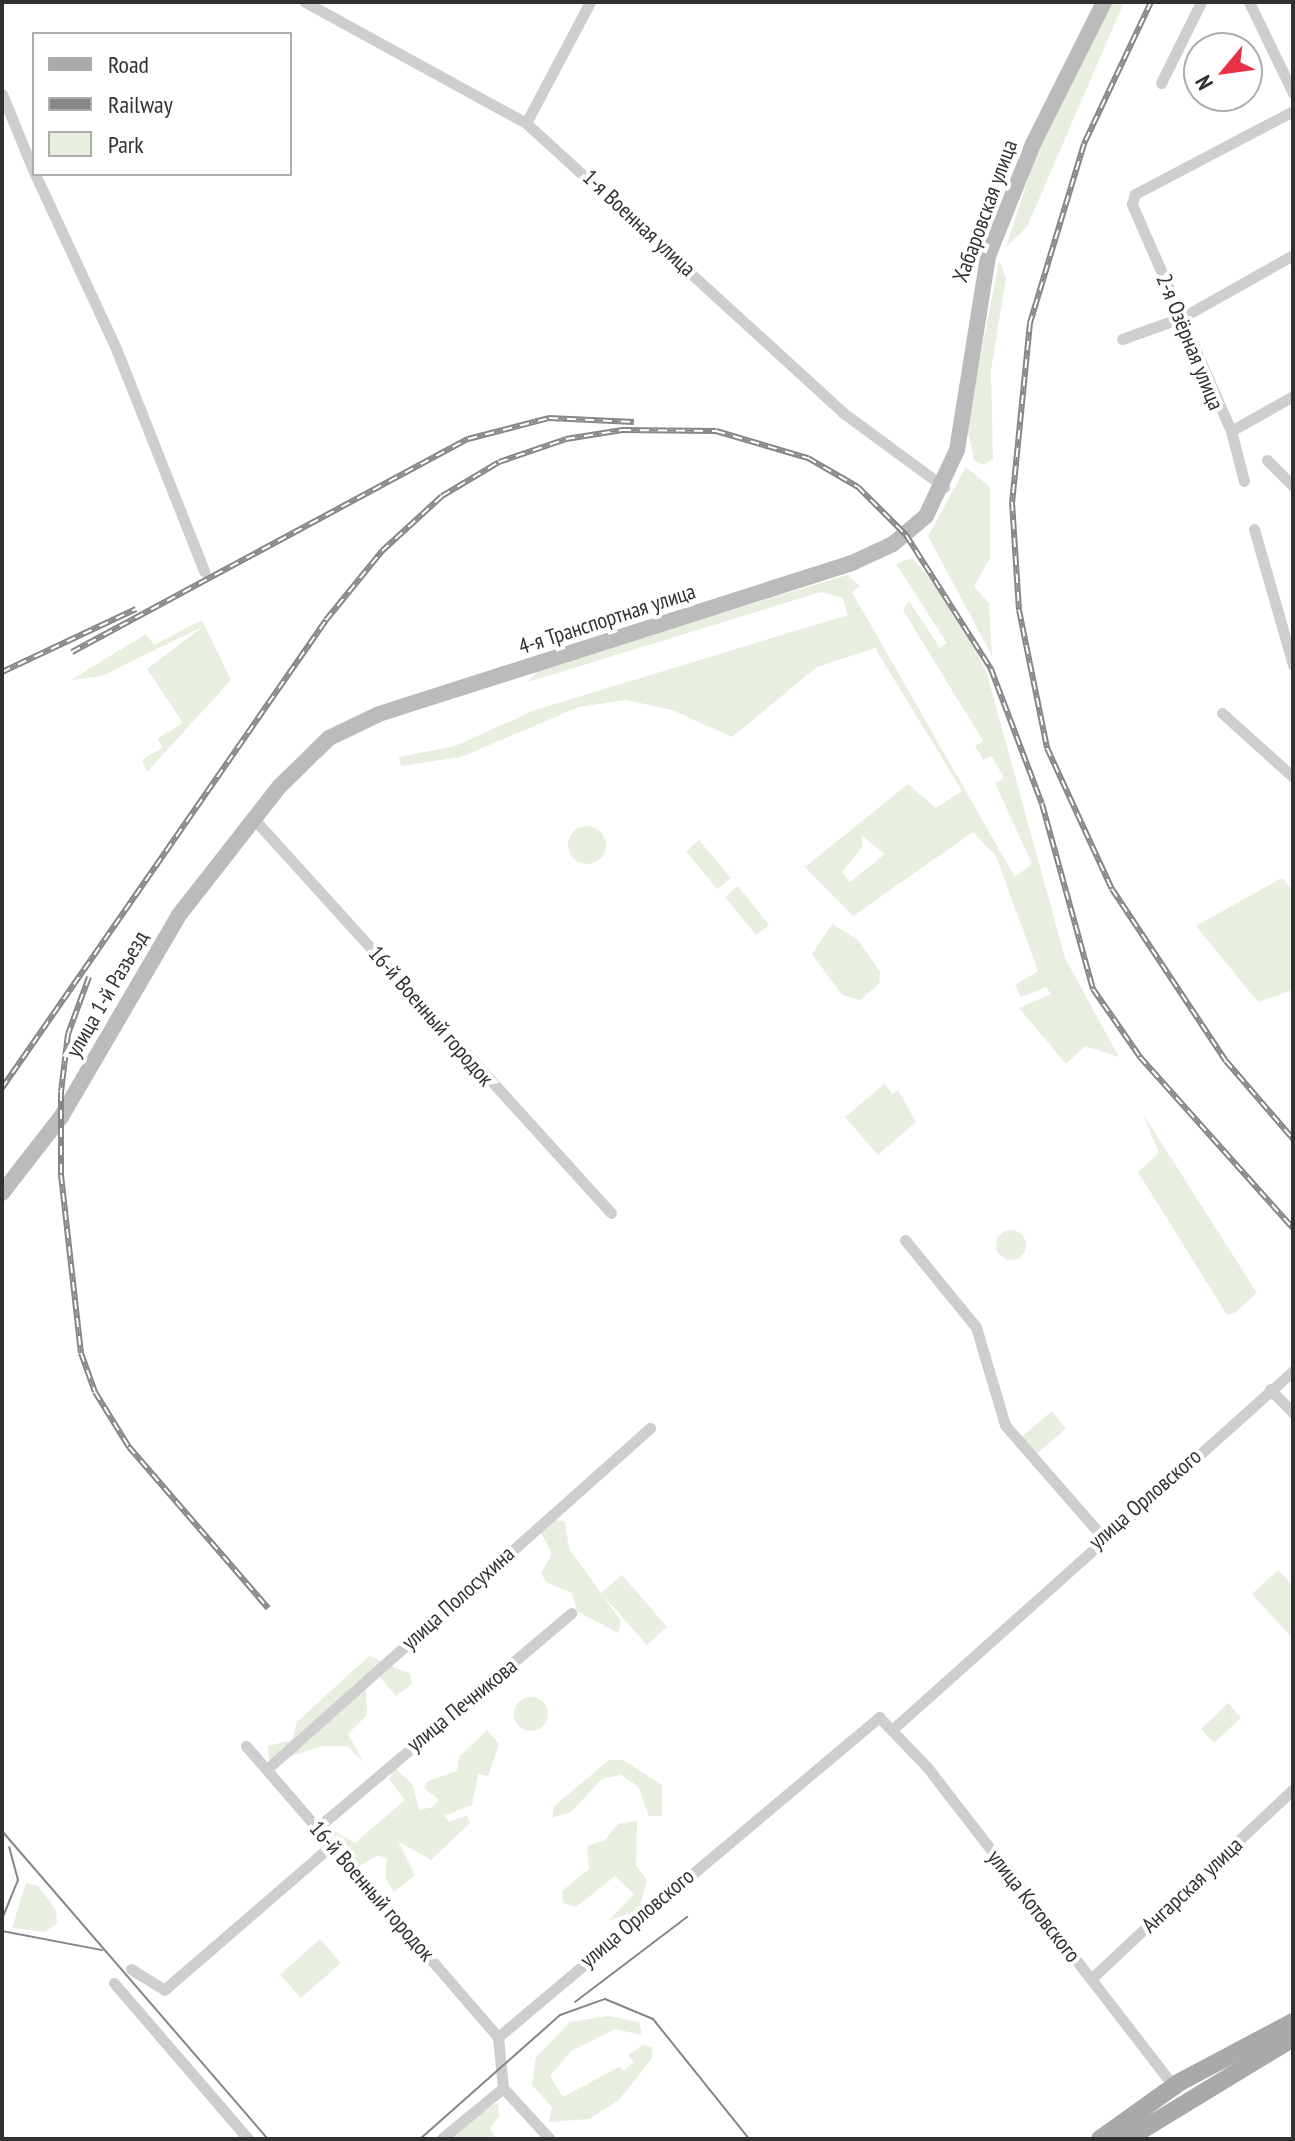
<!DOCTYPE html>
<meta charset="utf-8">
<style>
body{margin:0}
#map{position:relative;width:1295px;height:2141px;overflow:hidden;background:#fff;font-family:"PT Sans Narrow",sans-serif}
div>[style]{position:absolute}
.green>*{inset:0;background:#e8eee0}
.round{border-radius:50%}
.minor>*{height:11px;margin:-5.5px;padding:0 5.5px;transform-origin:5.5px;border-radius:5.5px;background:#cecece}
.secondary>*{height:16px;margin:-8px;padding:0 8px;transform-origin:8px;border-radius:8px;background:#bbb}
.primary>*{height:18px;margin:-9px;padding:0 9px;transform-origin:9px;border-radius:9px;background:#a9a9a9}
.tram>*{height:2px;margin:-1px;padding:0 1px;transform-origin:1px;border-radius:1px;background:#868686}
.rail>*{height:6px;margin-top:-3px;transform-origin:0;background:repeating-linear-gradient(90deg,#fff 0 9px,#868686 0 18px);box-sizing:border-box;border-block:2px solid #868686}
span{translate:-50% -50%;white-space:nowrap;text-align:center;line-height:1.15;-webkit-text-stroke:8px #fff;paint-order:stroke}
.street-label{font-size:22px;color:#313131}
.frame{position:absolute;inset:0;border:4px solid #313131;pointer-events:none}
.legend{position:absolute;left:32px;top:32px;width:260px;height:144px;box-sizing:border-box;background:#fff;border:2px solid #adadad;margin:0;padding:10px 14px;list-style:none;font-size:24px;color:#313131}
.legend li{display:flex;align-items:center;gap:16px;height:40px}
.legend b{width:40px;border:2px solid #adadad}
.north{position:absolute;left:1183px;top:32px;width:80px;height:80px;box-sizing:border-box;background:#fff;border:2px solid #adadad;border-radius:50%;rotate:241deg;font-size:22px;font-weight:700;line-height:32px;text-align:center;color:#313131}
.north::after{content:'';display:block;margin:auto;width:28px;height:36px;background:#e83347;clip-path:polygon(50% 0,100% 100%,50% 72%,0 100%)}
</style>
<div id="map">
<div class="green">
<i style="clip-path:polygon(1110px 2px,1124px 2px,1027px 227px,1006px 247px,1039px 145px)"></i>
<i style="clip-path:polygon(999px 261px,1006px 277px,991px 371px,993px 459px,984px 465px,974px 460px,967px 426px)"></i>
<i style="clip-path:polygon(966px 467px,990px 487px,990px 558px,974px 587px,989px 603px,992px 656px,928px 536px)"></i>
<i style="clip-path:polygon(evenodd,912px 558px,956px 609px,987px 674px,1065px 958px,1119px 1057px,1085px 1046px,1066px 1064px,1019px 1008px,1051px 994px,1046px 987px,1021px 997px,1015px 985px,1038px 971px,996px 856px,973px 832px,853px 916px,805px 867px,908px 784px,936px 808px,962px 791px,875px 648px,817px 667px,732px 737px,672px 710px,626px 700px,579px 707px,461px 757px,401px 766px,399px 757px,455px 746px,535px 710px,848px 615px,843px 598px,821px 592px,528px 682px,540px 668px,847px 575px,860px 586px,852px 592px,1015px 877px,1032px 864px,995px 783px,1004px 778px,992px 756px,983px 760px,975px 746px,983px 741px,903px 610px,909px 601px,940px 648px,947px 643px,896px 564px,912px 558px,861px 835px,885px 854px,850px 882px,842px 872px,863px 846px,861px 835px)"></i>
<i style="clip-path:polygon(202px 620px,231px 680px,147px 772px,142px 760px,162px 748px,158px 738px,183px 723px,147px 669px,204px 626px,102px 676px,71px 680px,146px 634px,154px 645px)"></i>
<i class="round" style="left:568px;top:826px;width:38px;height:38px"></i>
<i style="clip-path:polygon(699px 840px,731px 878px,717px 889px,686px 851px)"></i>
<i style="clip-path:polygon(1282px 878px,1293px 891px,1293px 990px,1258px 1002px,1196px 926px)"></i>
<i style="clip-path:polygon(738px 886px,769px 925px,756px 935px,725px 897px)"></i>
<i style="clip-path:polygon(832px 924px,858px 940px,880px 972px,879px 984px,860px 1000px,842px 995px,812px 954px)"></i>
<i style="clip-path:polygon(884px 1084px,893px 1094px,898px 1090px,916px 1122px,878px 1155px,845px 1117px)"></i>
<i style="clip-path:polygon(1143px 1114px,1257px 1293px,1236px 1312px,1227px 1315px,1138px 1172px,1159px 1153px)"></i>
<i class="round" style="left:996px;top:1230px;width:30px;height:30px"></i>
<i style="clip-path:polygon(1052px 1411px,1066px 1429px,1035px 1455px,1020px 1438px)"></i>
<i style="clip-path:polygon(551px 1520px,565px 1521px,569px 1548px,621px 1621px,618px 1633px,577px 1611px,572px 1593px,546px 1582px,541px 1573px,552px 1554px,540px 1531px)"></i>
<i style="clip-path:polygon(1278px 1570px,1293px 1586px,1293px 1639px,1252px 1594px)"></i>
<i style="clip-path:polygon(622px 1575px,667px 1627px,647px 1645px,601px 1593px)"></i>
<i style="clip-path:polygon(369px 1656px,410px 1674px,412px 1684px,396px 1696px,377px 1674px,366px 1690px,367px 1715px,348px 1734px,364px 1763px,347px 1746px,321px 1746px,269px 1764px,268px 1746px,292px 1740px,297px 1722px)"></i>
<i class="round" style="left:514px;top:1697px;width:34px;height:34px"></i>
<i style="clip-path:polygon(1228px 1703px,1241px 1718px,1214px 1743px,1201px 1729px)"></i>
<i style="clip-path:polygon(487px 1730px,499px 1744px,488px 1776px,478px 1774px,472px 1805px,444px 1816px,449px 1822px,467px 1815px,470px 1823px,431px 1860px,398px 1841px,415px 1875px,394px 1892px,385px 1878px,387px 1859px,378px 1855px,358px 1867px,339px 1848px,331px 1829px,355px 1843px,405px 1800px,389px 1779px,395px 1768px,413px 1785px,419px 1810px,433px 1807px,439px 1800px,424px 1788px,428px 1781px,457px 1771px,459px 1757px)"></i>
<i style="clip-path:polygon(609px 1760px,623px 1760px,662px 1785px,662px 1816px,649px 1816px,638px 1786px,621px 1775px,602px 1779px,571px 1812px,552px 1818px,554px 1806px)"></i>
<i style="clip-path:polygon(637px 1821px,636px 1865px,647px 1881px,638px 1911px,608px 1921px,634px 1894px,615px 1876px,576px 1907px,563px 1903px,562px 1891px,589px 1869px,587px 1846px,605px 1840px,618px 1824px)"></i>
<i style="clip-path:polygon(26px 1883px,38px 1886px,56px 1910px,57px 1923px,45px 1932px,12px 1928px)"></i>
<i style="clip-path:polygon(320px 1939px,341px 1963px,301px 1998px,280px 1975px)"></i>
<i style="clip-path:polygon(608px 2016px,639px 2022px,642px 2035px,615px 2029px,571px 2051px,550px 2076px,563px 2097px,619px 2067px,624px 2071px,634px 2062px,628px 2055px,643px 2045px,652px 2047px,652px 2058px,619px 2100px,589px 2119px,549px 2122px,552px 2107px,532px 2085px,536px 2057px,570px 2022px)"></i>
<i style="clip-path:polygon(498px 2102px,499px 2117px,490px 2128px,496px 2139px,445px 2139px)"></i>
</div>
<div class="minor">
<i style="left:305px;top:2px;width:252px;rotate:28.7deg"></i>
<i style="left:526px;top:123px;width:428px;rotate:42.4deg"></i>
<i style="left:842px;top:412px;width:127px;rotate:36.3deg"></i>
<i style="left:1249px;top:2px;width:101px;rotate:64.2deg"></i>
<i style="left:1161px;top:83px;width:90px;rotate:-63.7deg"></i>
<i style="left:2px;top:94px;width:84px;rotate:67.7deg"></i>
<i style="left:526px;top:123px;width:137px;rotate:-62.1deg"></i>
<i style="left:35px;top:174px;width:195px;rotate:65.1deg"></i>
<i style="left:117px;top:351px;width:237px;rotate:68.4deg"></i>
<i style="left:1122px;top:339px;width:65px;rotate:-19.8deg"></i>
<i style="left:1183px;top:317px;width:126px;rotate:-29.4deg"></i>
<i style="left:1231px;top:431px;width:71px;rotate:-29.4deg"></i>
<i style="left:1267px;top:460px;width:37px;rotate:45deg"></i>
<i style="left:1244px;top:481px;width:52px;rotate:-104.6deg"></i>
<i style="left:1231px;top:431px;width:248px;rotate:-113.6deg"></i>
<i style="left:1132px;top:204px;width:10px;rotate:-73deg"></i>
<i style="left:1135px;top:194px;width:178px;rotate:-27.7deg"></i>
<i style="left:1254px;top:529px;width:141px;rotate:74deg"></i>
<i style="left:1222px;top:713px;width:96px;rotate:42deg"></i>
<i style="left:253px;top:818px;width:533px;rotate:47.81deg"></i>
<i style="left:905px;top:1240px;width:112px;rotate:50.8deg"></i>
<i style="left:976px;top:1327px;width:102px;rotate:73.5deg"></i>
<i style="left:1005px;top:1425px;width:147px;rotate:48.9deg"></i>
<i style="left:1270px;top:1389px;width:33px;rotate:46deg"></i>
<i style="left:894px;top:1728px;width:535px;rotate:-41.82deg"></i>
<i style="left:246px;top:1746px;width:385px;rotate:49.1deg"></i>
<i style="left:267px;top:1769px;width:513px;rotate:-41.68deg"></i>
<i style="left:317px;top:1828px;width:333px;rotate:-40.2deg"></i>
<i style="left:131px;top:1969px;width:39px;rotate:32deg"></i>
<i style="left:164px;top:1990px;width:222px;rotate:-40.8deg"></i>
<i style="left:1091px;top:1979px;width:277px;rotate:-43.2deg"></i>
<i style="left:114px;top:1983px;width:206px;rotate:49.3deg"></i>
<i style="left:503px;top:2088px;width:69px;rotate:47.3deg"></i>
<i style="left:441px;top:2139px;width:80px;rotate:-39.4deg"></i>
<i style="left:503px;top:2088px;width:51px;rotate:-95.6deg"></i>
<i style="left:498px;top:2037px;width:498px;rotate:-40deg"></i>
<i style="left:879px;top:1717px;width:69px;rotate:46.2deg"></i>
<i style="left:927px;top:1767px;width:407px;rotate:52.3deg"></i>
</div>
<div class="secondary">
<i style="left:2px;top:1193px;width:96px;rotate:-52.2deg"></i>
<i style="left:61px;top:1117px;width:234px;rotate:-59.7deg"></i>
<i style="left:179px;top:915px;width:162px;rotate:-52deg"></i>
<i style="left:279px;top:787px;width:70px;rotate:-44.4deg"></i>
<i style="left:329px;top:738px;width:55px;rotate:-25.6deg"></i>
<i style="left:379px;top:714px;width:497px;rotate:-17.7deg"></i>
<i style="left:852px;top:563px;width:45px;rotate:-24.9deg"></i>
<i style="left:893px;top:544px;width:43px;rotate:-40.3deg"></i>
<i style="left:926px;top:516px;width:73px;rotate:-64.8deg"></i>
<i style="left:957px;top:450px;width:196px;rotate:-80.9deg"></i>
<i style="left:988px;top:256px;width:121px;rotate:-68.1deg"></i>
<i style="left:1033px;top:144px;width:159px;rotate:-63.4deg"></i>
</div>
<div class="primary">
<i style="left:1100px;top:2139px;width:98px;rotate:-35.5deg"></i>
<i style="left:1180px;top:2082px;width:128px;rotate:-28deg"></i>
<i style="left:1127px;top:2139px;width:194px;rotate:-31.3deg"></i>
</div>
<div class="tram">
<i style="left:2px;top:1831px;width:407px;rotate:49.2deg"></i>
<i style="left:2px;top:1919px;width:42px;rotate:-67.7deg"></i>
<i style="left:18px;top:1880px;width:34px;rotate:-105deg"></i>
<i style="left:2px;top:1931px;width:102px;rotate:10.8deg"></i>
<i style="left:575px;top:2002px;width:141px;rotate:-37.2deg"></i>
<i style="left:420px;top:2139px;width:187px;rotate:-41.5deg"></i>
<i style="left:560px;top:2015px;width:48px;rotate:-19.6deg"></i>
<i style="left:605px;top:1999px;width:52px;rotate:22.6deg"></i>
<i style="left:653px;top:2019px;width:154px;rotate:51.3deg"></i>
</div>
<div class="rail">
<i style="left:1151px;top:2px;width:157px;rotate:115.3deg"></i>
<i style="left:1084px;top:144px;width:187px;rotate:106.8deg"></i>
<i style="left:1030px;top:323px;width:180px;rotate:95.7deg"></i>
<i style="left:1012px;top:502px;width:108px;rotate:86.3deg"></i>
<i style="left:1019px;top:610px;width:141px;rotate:78.5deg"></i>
<i style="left:1047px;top:748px;width:155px;rotate:65.3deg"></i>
<i style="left:1112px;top:889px;width:206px;rotate:56.5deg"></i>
<i style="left:1226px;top:1061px;width:103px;rotate:49.3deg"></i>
<i style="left:72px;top:652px;width:450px;rotate:-28.3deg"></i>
<i style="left:468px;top:439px;width:84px;rotate:-14.5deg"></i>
<i style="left:549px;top:418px;width:85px;rotate:2.7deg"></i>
<i style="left:2px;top:672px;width:148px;rotate:-25.2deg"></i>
<i style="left:89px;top:977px;width:61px;rotate:110.2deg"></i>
<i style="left:68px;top:1034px;width:58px;rotate:96.9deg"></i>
<i style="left:61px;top:1092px;width:83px;rotate:90deg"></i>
<i style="left:61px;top:1175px;width:179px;rotate:83.6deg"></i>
<i style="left:81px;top:1353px;width:41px;rotate:70.3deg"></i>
<i style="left:95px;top:1392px;width:65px;rotate:58.3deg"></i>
<i style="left:129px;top:1447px;width:213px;rotate:49.2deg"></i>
<i style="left:2px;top:1088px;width:569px;rotate:-55.3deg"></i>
<i style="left:326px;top:620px;width:89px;rotate:-50.9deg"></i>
<i style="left:382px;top:551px;width:81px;rotate:-42.5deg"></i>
<i style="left:442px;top:496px;width:66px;rotate:-30.8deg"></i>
<i style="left:499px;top:462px;width:71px;rotate:-18.9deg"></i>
<i style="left:566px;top:439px;width:57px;rotate:-9.1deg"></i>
<i style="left:622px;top:430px;width:94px;rotate:0.6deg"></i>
<i style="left:716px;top:431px;width:96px;rotate:16.4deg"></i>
<i style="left:808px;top:458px;width:58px;rotate:30.1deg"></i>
<i style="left:858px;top:487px;width:68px;rotate:45deg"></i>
<i style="left:906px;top:535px;width:159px;rotate:57.6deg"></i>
<i style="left:991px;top:669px;width:144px;rotate:69.3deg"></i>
<i style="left:1042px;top:804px;width:192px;rotate:74.6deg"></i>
<i style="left:1093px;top:989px;width:83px;rotate:55.3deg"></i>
<i style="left:1140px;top:1057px;width:229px;rotate:48.2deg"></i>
</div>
<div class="street-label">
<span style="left:985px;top:211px;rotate:-70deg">Хабаровская улица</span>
<span style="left:639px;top:223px;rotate:43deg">1-я Военная улица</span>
<span style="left:1190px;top:342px;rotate:68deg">2-я Озёрная улица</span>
<span style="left:607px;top:619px;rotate:-18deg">4-я Транспортная улица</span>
<span style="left:107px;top:994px;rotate:-60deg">улица 1-й Разъезд</span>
<span style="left:431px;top:1016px;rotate:49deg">16-й Военный городок</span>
<span style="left:1145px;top:1499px;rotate:-41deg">улица Орловского</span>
<span style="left:458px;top:1598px;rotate:-42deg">улица Полосухина</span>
<span style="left:462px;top:1705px;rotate:-39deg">улица Печникова</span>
<span style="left:1192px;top:1885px;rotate:-43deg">Ангарская улица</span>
<span style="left:372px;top:1891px;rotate:49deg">16-й Военный городок</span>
<span style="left:1034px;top:1906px;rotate:52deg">улица Котовского</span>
<span style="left:637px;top:1918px;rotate:-40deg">улица Орловского</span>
</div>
<div class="frame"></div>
<ul class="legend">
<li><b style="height:10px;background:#a9a9a9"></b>Road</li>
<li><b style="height:10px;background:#868686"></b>Railway</li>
<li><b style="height:22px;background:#e8eee0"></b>Park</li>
</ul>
<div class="north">N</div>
</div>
